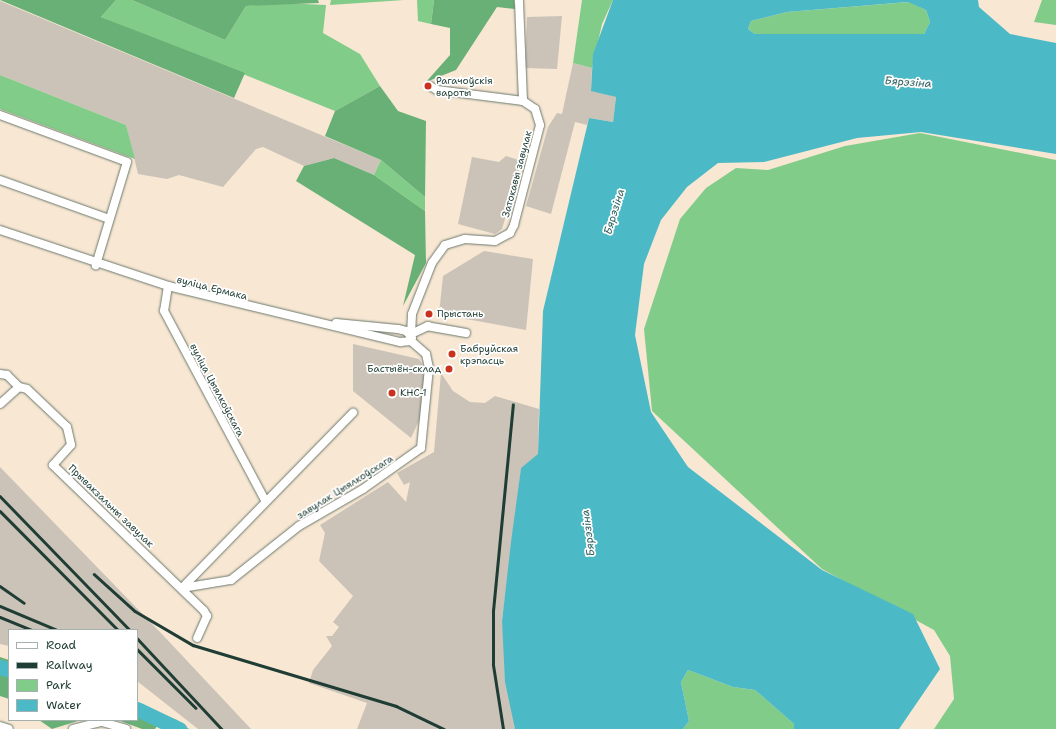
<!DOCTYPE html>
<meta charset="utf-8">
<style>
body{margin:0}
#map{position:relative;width:1056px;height:729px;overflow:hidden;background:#f7e7d3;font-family:"Shantell Sans",sans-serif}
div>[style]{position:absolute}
.industrial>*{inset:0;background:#cbc3b8}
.green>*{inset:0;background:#82cc8a}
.forest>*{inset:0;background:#69b076}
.water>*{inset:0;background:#4cbac6}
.river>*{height:15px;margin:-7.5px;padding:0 7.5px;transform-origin:7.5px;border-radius:7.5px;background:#4cbac6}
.roads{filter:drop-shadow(0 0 1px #6b786c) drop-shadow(0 0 1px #6b786c)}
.street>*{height:8px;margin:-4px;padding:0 4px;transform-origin:4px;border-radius:4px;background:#fff}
.rail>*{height:2.5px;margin:-1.25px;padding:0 1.25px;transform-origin:1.25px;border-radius:1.25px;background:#1f3d34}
.dots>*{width:11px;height:11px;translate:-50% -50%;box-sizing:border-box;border:2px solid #fff;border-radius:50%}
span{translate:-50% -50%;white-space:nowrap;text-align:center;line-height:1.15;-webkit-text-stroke:3.5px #fff;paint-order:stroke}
.poi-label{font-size:10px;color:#1f3d34}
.left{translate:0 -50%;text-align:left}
.right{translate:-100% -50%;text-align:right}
.street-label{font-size:10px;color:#1f3d34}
.water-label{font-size:11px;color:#2c6260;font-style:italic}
.legend{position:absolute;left:8px;top:629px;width:130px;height:92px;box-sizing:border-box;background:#fff;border:1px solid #a5b1ae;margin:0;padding:5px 7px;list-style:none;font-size:12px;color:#1f3d34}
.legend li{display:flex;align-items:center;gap:8px;height:20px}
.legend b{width:20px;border:1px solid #a5b1ae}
</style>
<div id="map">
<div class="industrial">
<i style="clip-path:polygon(0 1px,381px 160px,374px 175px,334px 158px,304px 166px,263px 147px,256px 149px,223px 187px,179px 175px,167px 179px,138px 174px,126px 125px,0 75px)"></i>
<i style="clip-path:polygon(562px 16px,557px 69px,525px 68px,527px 17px)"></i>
<i style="clip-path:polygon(573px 63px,592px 68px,591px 90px,616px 97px,613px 122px,589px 118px,587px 125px,575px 122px,551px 214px,526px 206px,548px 127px,557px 113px,562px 114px)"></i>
<i style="clip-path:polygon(506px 156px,522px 161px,502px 229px,495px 234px,458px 224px,472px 157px,499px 162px)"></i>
<i style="clip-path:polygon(484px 251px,533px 259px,526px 330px,439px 314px,443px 276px)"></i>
<i style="clip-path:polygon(353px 344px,419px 359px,425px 368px,422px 414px,411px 438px,353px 391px)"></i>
<i style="clip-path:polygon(441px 373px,453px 391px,470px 402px,485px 403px,495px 396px,539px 409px,538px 455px,521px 469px,502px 621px,515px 729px,357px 729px,367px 703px,309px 683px,313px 670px,332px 646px,326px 636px,332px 636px,339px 627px,333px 622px,353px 596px,319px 561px,325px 533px,320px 525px,388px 482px,406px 502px,410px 482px,404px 485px,397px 473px,434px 452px)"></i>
<i style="clip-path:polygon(0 467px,160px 632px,251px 729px,198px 729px,137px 681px,137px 630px,9px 630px,9px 646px,0 644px)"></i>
</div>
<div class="green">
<i style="clip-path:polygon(116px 0,132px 0,225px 40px,246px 6px,281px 3px,326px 5px,323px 33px,360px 54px,380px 86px,335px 111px,101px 17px)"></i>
<i style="clip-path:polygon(331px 0,404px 0,330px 5px)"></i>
<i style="clip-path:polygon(417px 0,434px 0,431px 24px,418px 21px)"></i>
<i style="clip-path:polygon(582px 0,613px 0,602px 24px,592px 68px,573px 63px)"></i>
<i style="clip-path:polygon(1042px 0,1056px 0,1056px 25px,1034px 22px)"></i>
<i style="clip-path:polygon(909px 2px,926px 10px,930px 22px,924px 34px,755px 34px,748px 29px,751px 21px,787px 12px)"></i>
<i style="clip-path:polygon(0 75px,126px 125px,135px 159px,0 109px)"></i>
<i style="clip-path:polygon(920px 133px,1056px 160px,1056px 729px,934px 729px,954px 699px,950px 656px,934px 630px,822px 569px,652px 411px,644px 329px,680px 219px,706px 188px,736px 168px,768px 170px,845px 146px)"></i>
<i style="clip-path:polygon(381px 160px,425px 197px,425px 211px,374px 175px)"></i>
<i style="clip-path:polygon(688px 670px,733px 687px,755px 690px,794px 724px,794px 729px,683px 729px,689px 721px,681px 682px)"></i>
</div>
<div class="forest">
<i style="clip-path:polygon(0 0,116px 0,101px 17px,245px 73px,234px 98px)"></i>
<i style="clip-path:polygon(132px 0,318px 0,319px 3px,246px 6px,225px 40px)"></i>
<i style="clip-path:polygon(434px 0,514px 0,515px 9px,497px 7px,456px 70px,426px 82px,450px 55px,450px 28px,431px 24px)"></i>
<i style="clip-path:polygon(380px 86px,398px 111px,426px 121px,425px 197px,381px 160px,325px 136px,335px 111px)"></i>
<i style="clip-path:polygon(334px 158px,374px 175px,425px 211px,426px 263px,403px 306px,415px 255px,296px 181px,304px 166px)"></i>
<i style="clip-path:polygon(0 657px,9px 660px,9px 699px,0 696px)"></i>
<i style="clip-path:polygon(137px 705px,177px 720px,189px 729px,168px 729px,159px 723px,155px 729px,142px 729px,118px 720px,137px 720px)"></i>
<i style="clip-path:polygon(39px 720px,81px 720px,52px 729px)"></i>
</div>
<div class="water">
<i style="clip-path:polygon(evenodd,613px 0,978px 0,979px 7px,1010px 34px,1056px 43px,1056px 154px,921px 132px,857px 138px,764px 162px,718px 163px,687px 187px,661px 220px,644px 264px,635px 335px,651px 412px,688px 467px,822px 570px,913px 614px,940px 669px,899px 729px,794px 729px,794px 724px,755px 690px,733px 687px,688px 670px,681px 682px,689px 721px,683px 729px,515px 729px,505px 682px,502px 621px,511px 542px,521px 468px,538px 454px,543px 311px,589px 118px,613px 122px,616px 97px,591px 91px,593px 54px,613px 0,908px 2px,926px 10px,930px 22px,924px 34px,755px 34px,748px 29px,751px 21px,787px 12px,908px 2px)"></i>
</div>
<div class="river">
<i style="left:0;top:667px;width:9px;rotate:18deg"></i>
<i style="left:137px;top:709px;width:47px;rotate:25.5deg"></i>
</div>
<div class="roads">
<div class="street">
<i style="left:430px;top:86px;width:8px;rotate:30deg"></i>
<i style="left:437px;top:90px;width:87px;rotate:7.3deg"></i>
<i style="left:0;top:115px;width:135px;rotate:20.3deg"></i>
<i style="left:127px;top:162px;width:108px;rotate:106.8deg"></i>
<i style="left:0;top:180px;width:116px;rotate:19.7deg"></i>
<i style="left:0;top:230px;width:177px;rotate:18.4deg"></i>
<i style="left:168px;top:286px;width:239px;rotate:13.6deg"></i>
<i style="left:400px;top:342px;width:11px;rotate:-5deg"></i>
<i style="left:168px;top:286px;width:25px;rotate:99deg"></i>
<i style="left:164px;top:311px;width:214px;rotate:61.9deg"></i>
<i style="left:336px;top:323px;width:62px;rotate:5.5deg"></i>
<i style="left:398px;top:329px;width:8px;rotate:14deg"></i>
<i style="left:406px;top:331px;width:9px;rotate:49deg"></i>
<i style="left:466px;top:333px;width:39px;rotate:-170deg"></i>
<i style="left:428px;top:326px;width:19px;rotate:155deg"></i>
<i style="left:411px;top:334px;width:20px;rotate:-87deg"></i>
<i style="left:412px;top:314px;width:55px;rotate:-68.6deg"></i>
<i style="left:432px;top:263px;width:22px;rotate:-54deg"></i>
<i style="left:445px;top:245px;width:21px;rotate:-17deg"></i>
<i style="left:465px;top:239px;width:30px;rotate:4deg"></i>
<i style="left:495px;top:241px;width:17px;rotate:-28deg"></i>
<i style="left:510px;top:233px;width:9px;rotate:-63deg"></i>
<i style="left:514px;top:225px;width:103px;rotate:-75.4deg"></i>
<i style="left:540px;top:125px;width:17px;rotate:-107deg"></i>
<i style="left:535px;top:109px;width:14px;rotate:-146deg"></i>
<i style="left:523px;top:101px;width:101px;rotate:-92.3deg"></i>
<i style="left:0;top:374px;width:7px;rotate:8deg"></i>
<i style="left:7px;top:375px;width:17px;rotate:45deg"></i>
<i style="left:19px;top:387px;width:25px;rotate:138deg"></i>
<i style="left:19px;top:387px;width:8px;rotate:14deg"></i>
<i style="left:27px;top:389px;width:55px;rotate:43.5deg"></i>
<i style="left:67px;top:427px;width:18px;rotate:77deg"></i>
<i style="left:71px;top:445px;width:27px;rotate:132deg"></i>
<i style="left:53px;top:465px;width:210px;rotate:44deg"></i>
<i style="left:204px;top:611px;width:6px;rotate:59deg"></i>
<i style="left:207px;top:616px;width:24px;rotate:114deg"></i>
<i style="left:182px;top:588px;width:50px;rotate:-9.3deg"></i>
<i style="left:231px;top:580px;width:87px;rotate:-38.5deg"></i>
<i style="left:299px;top:526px;width:74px;rotate:-30deg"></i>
<i style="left:363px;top:489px;width:71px;rotate:-35.3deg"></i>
<i style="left:421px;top:448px;width:80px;rotate:-84.3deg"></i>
<i style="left:429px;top:368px;width:14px;rotate:-102deg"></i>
<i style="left:426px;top:354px;width:20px;rotate:-139deg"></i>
<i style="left:182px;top:588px;width:245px;rotate:-45.7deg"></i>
<i style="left:0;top:726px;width:9px;rotate:18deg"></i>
<i style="left:73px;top:729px;width:30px;rotate:-14deg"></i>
<i style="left:102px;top:722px;width:25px;rotate:16deg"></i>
</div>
</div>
<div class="rail">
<i style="left:0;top:496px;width:187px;rotate:45.9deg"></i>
<i style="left:0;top:511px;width:168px;rotate:45.2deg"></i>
<i style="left:94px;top:574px;width:55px;rotate:42.1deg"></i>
<i style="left:135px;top:611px;width:67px;rotate:30.4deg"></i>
<i style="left:193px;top:645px;width:212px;rotate:16.7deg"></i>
<i style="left:396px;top:706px;width:53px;rotate:25.6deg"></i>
<i style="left:0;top:586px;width:29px;rotate:35deg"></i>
<i style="left:0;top:606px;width:62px;rotate:22.8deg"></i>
<i style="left:0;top:617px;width:35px;rotate:22deg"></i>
<i style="left:137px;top:638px;width:125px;rotate:47deg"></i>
<i style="left:137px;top:649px;width:83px;rotate:45deg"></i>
<i style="left:503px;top:729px;width:65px;rotate:-98.9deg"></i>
<i style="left:493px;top:665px;width:54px;rotate:-90deg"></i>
<i style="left:493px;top:611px;width:207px;rotate:-84.5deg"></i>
</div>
<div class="dots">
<i style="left:428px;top:86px;background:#c8321e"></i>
<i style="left:429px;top:314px;background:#c8321e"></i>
<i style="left:452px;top:354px;background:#c8321e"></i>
<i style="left:449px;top:369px;background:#c8321e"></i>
<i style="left:392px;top:393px;background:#c8321e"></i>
</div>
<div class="poi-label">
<span class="left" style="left:436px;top:86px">Рагачоўскія<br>вароты</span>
<span class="left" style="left:437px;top:314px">Прыстань</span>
<span class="left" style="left:460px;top:354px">Бабруйская<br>крэпасць</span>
<span class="right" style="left:441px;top:369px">Бастыён-склад</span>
<span class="left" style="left:400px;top:393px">КНС-1</span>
</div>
<div class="street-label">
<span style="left:517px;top:174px;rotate:-75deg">Затокавы завулак</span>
<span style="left:212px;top:288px;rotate:14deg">вуліца Ермака</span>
<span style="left:217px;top:390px;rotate:62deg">вуліца Цыялкоўскага</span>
<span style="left:345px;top:487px;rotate:-32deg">завулак Цыялкоўскага</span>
<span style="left:111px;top:506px;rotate:44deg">Прывакзальны завулак</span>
</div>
<div class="water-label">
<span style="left:908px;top:83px;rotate:4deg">Бярэзіна</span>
<span style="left:615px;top:212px;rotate:-73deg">Бярэзіна</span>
<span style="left:589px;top:533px;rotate:-97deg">Бярэзіна</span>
</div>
<ul class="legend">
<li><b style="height:5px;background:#fff"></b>Road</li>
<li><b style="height:5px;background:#1f3d34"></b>Railway</li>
<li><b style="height:11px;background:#82cc8a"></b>Park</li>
<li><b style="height:11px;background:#4cbac6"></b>Water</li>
</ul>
</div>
